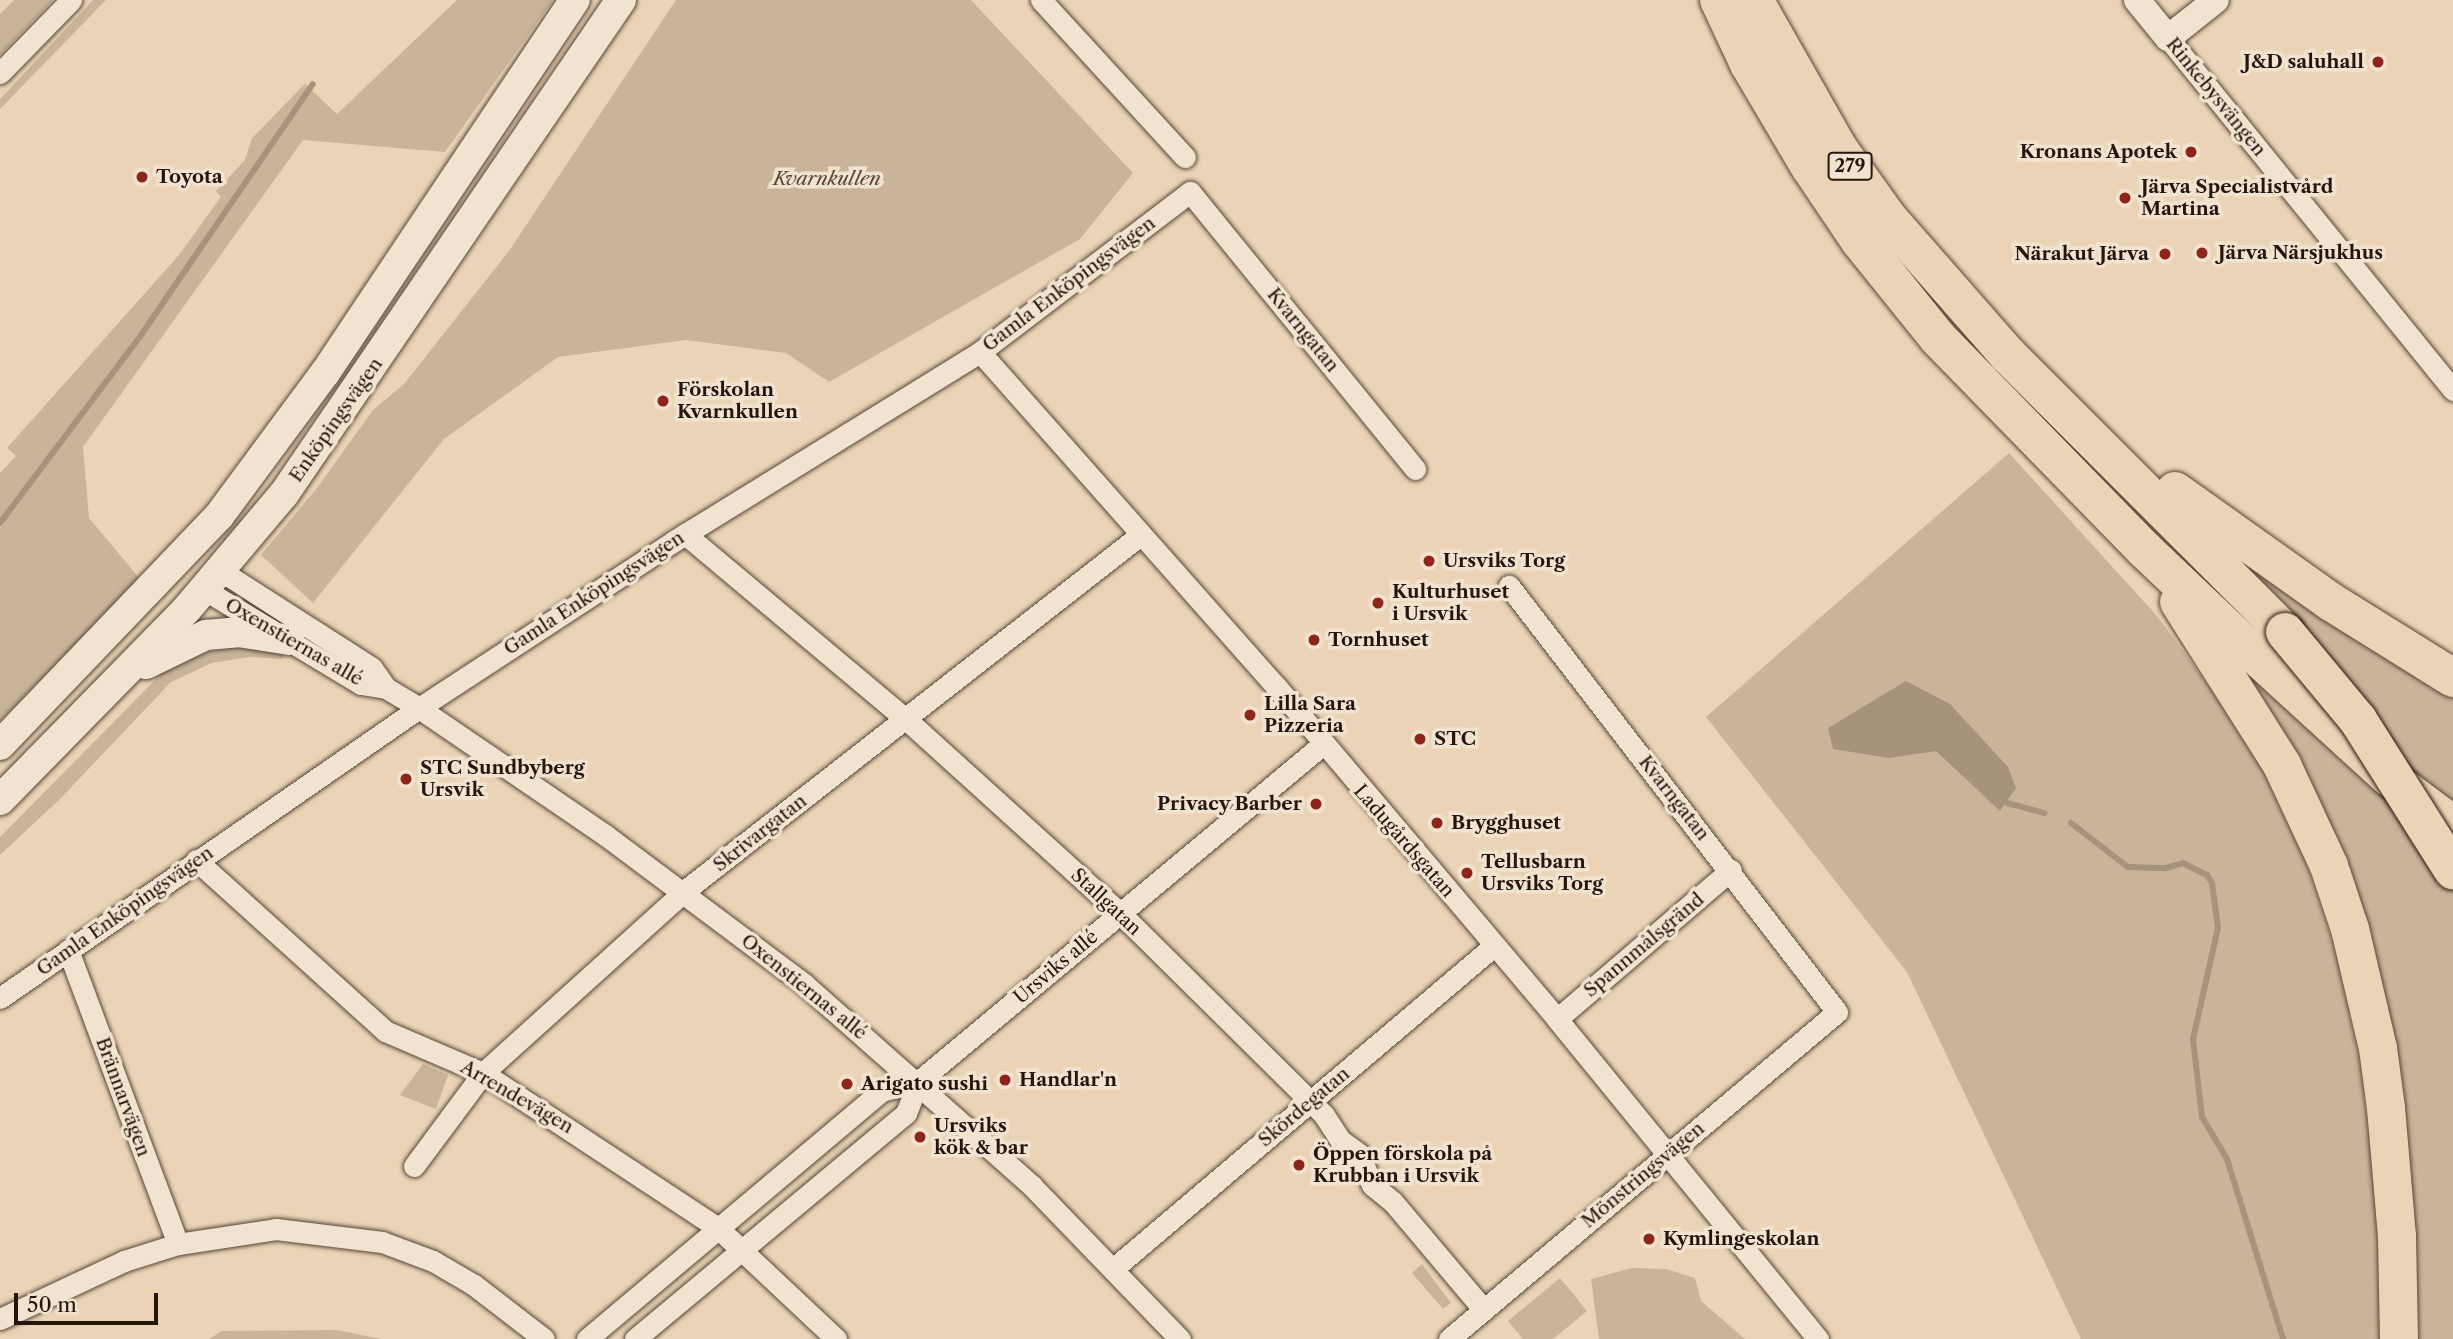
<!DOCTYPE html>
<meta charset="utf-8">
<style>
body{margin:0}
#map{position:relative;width:2453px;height:1339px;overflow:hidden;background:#ead4b5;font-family:"Libre Caslon Text",serif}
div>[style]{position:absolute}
.green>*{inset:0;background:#c9b499}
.water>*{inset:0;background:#a7937c}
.stream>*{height:6px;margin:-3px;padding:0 3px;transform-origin:3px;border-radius:3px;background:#a7937c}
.roads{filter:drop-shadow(0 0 2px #574538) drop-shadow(0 0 2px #574538)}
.minor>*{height:21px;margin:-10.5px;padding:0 10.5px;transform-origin:10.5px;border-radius:10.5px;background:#f1e3cf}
.tertiary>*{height:26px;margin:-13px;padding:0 13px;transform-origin:13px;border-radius:13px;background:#f1e3cf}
.secondary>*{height:30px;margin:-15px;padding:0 15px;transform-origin:15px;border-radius:15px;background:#f1e3cf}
.motorway>*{height:38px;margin:-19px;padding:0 19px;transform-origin:19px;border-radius:19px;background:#ead4b5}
.bridges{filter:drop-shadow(0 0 2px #26150e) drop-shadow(0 0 2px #26150e)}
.motorway-bridge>*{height:38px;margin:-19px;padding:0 19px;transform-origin:19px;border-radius:19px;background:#ead4b5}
.dots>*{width:19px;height:19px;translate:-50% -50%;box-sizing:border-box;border:4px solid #f1e3cf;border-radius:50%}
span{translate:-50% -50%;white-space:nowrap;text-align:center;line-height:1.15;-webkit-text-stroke:7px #f1e3cf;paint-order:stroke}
.shield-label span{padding:2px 5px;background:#f1e3cf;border:2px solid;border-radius:5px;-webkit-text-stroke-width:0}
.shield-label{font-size:18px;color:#26150e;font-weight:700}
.poi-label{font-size:19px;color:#26150e;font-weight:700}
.right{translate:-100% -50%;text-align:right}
.left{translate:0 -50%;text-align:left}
.street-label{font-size:19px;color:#26150e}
.park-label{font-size:19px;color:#574538;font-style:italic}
.scale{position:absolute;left:14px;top:1293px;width:144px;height:32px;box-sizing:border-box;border:4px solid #26150e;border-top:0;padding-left:9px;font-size:21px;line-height:24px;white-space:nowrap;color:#26150e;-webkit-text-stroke:5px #f1e3cf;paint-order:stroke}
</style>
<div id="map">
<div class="green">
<i style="clip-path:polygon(14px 0,53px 0,0 55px,0 14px)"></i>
<i style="clip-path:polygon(93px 0,106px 0,0 109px,0 99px)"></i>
<i style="clip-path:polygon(457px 0,553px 0,445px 152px,303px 140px,83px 447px,89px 518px,140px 579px,0 721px,0 473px,16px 456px,7px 448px,179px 255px,221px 197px,216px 191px,245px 160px,252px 138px,305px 84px,337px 114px)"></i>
<i style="clip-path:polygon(676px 0,971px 0,1133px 173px,1080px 239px,829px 382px,786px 353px,686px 340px,558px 357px,444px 439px,313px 603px,261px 555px,317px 488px,373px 410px,404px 384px,509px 251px)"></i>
<i style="clip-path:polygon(2009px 453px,2157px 616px,2217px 697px,2259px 763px,2307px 864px,2336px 953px,2360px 1062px,2375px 1183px,2382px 1339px,2081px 1339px,1907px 972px,1706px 717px)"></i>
<i style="clip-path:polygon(2212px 529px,2453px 691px,2453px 806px,2421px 786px)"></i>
<i style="clip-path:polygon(2216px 639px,2394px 807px,2453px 845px,2453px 1339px,2412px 1339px,2381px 998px)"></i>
<i style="clip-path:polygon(245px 646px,286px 652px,282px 659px,250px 657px,212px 663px,171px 682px,60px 799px,0 855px,0 837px,164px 671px,193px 654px)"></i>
<i style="clip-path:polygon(423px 1064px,448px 1075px,436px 1109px,400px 1095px)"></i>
<i style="clip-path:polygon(1422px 1264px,1451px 1303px,1443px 1309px,1412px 1273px)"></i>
<i style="clip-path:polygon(1632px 1268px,1666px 1269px,1695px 1278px,1701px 1301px,1745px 1339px,1599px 1339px,1591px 1279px)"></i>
<i style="clip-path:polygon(1560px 1278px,1587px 1311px,1553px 1339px,1523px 1339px,1508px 1321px)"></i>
<i style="clip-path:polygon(337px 1330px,381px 1339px,209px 1339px,222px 1331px)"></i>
</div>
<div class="water">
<i style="clip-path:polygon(1906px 681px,1950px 704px,2008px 767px,2016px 788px,2000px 811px,1936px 751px,1889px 758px,1833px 749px,1828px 728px)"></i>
</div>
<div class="stream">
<i style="left:0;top:523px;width:235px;rotate:-53.1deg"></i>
<i style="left:141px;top:335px;width:304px;rotate:-55.6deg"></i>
<i style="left:2007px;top:803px;width:39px;rotate:15deg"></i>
<i style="left:2071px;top:823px;width:72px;rotate:37.7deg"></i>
<i style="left:2128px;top:867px;width:38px;rotate:2deg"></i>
<i style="left:2166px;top:868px;width:18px;rotate:-16deg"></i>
<i style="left:2183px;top:863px;width:27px;rotate:27deg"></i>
<i style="left:2207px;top:875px;width:9px;rotate:58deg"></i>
<i style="left:2212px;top:883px;width:45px;rotate:82.4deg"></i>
<i style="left:2218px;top:928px;width:114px;rotate:102.7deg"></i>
<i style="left:2193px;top:1039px;width:79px;rotate:83.4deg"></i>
<i style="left:2202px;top:1117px;width:49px;rotate:59.2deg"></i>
<i style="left:2227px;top:1159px;width:189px;rotate:72.7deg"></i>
</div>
<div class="roads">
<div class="minor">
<i style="left:1041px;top:0;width:213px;rotate:47.5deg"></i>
<i style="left:2168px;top:38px;width:453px;rotate:51deg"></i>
<i style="left:0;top:73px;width:102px;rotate:-45.8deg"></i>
<i style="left:980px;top:352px;width:445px;rotate:48.5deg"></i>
<i style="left:1275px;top:685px;width:437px;rotate:49.8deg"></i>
<i style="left:1557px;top:1019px;width:413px;rotate:50.8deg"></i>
<i style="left:685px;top:534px;width:290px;rotate:40deg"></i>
<i style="left:907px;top:720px;width:287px;rotate:42.2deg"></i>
<i style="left:1120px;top:913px;width:287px;rotate:44.7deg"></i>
<i style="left:1324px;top:1115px;width:30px;rotate:57deg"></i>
<i style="left:1340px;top:1140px;width:24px;rotate:36deg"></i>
<i style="left:1359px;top:1154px;width:34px;rotate:67deg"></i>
<i style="left:1372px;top:1185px;width:27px;rotate:39deg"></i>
<i style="left:1393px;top:1202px;width:141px;rotate:49.9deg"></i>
<i style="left:221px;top:571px;width:179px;rotate:32.7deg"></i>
<i style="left:372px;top:668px;width:24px;rotate:55deg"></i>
<i style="left:205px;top:590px;width:182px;rotate:31.1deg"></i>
<i style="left:361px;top:684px;width:25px;rotate:9deg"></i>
<i style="left:386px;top:688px;width:39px;rotate:31deg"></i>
<i style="left:419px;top:708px;width:225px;rotate:34.3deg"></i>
<i style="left:605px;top:835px;width:249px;rotate:36.8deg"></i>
<i style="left:804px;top:984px;width:305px;rotate:41.5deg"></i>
<i style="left:1032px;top:1186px;width:213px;rotate:46deg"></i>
<i style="left:196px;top:860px;width:255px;rotate:42.1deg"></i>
<i style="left:385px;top:1031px;width:107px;rotate:23.2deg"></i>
<i style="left:483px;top:1073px;width:282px;rotate:33.4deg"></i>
<i style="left:718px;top:1228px;width:162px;rotate:43.2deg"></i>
<i style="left:68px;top:950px;width:314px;rotate:69.5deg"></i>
<i style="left:0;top:998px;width:510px;rotate:-34.69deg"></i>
<i style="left:419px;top:708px;width:305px;rotate:-33.2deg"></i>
<i style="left:674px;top:541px;width:360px;rotate:-31.7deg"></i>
<i style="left:980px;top:352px;width:264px;rotate:-37.3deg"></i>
<i style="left:1190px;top:192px;width:357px;rotate:50.9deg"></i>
<i style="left:1557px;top:1019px;width:229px;rotate:-40.6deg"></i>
<i style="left:414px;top:1166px;width:116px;rotate:-53.4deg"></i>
<i style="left:483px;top:1073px;width:270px;rotate:-42.1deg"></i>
<i style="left:683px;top:892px;width:579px;rotate:-37.98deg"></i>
<i style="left:1114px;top:1268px;width:498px;rotate:-40.3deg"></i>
<i style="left:0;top:1319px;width:137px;rotate:-25.1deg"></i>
<i style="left:124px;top:1261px;width:57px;rotate:-17.5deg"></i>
<i style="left:178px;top:1244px;width:99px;rotate:-8.7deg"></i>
<i style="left:276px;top:1229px;width:107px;rotate:7deg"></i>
<i style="left:382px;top:1242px;width:54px;rotate:20.4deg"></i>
<i style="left:433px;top:1261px;width:48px;rotate:30.3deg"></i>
<i style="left:474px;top:1285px;width:88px;rotate:37.6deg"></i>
<i style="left:587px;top:1339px;width:385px;rotate:-40.1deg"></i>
<i style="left:881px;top:1091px;width:39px;rotate:-15deg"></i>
<i style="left:919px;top:1081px;width:525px;rotate:-39.82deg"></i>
<i style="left:635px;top:1339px;width:353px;rotate:-39.8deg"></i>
<i style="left:906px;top:1113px;width:35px;rotate:-68deg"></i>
<i style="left:1449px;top:1339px;width:507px;rotate:-40.12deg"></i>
<i style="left:1837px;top:1012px;width:538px;rotate:-127.59deg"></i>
</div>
<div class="tertiary">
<i style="left:2137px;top:0;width:49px;rotate:50.8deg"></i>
<i style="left:2168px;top:38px;width:61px;rotate:-38.4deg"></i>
</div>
<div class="secondary">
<i style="left:146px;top:664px;width:67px;rotate:-25.8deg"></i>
<i style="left:206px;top:635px;width:32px;rotate:-5deg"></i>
<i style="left:238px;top:632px;width:52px;rotate:8.9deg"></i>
<i style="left:0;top:745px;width:317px;rotate:-46.3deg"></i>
<i style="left:219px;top:516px;width:178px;rotate:-53.5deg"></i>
<i style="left:325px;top:373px;width:449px;rotate:-56.2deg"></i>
<i style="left:0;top:800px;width:267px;rotate:-45.6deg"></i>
<i style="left:187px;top:609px;width:150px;rotate:-49.9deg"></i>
<i style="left:284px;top:494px;width:598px;rotate:-55.7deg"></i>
</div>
<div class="motorway">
<i style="left:1719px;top:0;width:71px;rotate:64.9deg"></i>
<i style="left:1749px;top:64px;width:120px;rotate:59.4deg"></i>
<i style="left:1810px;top:167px;width:89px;rotate:56deg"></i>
<i style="left:1860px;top:241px;width:124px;rotate:51.2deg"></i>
<i style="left:1938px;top:338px;width:296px;rotate:45.7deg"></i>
<i style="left:2145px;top:550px;width:149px;rotate:43.6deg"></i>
<i style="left:2253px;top:653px;width:184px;rotate:42.4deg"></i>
<i style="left:2389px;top:777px;width:80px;rotate:36.9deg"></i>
<i style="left:1754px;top:0;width:170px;rotate:60.4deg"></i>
<i style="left:1838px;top:148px;width:86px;rotate:54.5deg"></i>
<i style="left:1888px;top:218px;width:181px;rotate:48.8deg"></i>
<i style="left:2007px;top:354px;width:393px;rotate:45deg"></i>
<i style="left:2175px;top:491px;width:191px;rotate:35.4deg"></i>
<i style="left:2331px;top:602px;width:144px;rotate:31.9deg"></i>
<i style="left:2179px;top:602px;width:193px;rotate:57.7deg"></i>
<i style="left:2282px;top:765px;width:111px;rotate:65deg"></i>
<i style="left:2329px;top:866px;width:66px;rotate:71.6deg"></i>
<i style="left:2350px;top:929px;width:122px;rotate:76.8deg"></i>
<i style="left:2378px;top:1048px;width:61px;rotate:82.4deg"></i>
<i style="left:2386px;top:1108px;width:128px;rotate:85.1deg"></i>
<i style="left:2397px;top:1236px;width:103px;rotate:88.9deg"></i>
</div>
</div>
<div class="bridges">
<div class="motorway-bridge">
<i style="left:2285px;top:632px;width:114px;rotate:50.3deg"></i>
<i style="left:2358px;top:720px;width:178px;rotate:57.7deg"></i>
</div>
</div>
<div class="dots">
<i style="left:2378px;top:62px;background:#8f2418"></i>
<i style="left:2191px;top:152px;background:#8f2418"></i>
<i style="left:142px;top:177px;background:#8f2418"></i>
<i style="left:2125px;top:198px;background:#8f2418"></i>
<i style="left:2202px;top:253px;background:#8f2418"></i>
<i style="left:2165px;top:254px;background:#8f2418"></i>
<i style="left:663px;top:401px;background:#8f2418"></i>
<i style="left:1429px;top:561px;background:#8f2418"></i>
<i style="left:1378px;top:603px;background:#8f2418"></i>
<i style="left:1314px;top:640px;background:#8f2418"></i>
<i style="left:1250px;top:715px;background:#8f2418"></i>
<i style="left:1420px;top:739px;background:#8f2418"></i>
<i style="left:406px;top:779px;background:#8f2418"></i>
<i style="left:1316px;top:804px;background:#8f2418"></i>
<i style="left:1437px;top:823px;background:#8f2418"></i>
<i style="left:1467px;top:873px;background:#8f2418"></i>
<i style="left:1005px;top:1080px;background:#8f2418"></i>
<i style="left:847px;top:1084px;background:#8f2418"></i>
<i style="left:920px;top:1137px;background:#8f2418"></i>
<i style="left:1299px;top:1165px;background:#8f2418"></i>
<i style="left:1649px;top:1239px;background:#8f2418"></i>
</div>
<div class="shield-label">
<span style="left:1850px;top:166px">279</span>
</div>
<div class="poi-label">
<span class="right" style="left:2364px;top:62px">J&amp;D saluhall</span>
<span class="right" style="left:2177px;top:152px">Kronans Apotek</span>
<span class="left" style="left:156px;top:177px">Toyota</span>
<span class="left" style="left:2141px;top:198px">Järva Specialistvård<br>Martina</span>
<span class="left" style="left:2218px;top:253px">Järva Närsjukhus</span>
<span class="right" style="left:2149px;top:254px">Närakut Järva</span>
<span class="left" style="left:677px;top:401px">Förskolan<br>Kvarnkullen</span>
<span class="left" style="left:1443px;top:561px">Ursviks Torg</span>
<span class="left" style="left:1392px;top:603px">Kulturhuset<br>i Ursvik</span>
<span class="left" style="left:1328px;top:640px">Tornhuset</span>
<span class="left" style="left:1264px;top:715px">Lilla Sara<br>Pizzeria</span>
<span class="left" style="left:1434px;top:739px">STC</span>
<span class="left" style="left:420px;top:779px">STC Sundbyberg<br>Ursvik</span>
<span class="right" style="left:1302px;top:804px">Privacy Barber</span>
<span class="left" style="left:1451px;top:823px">Brygghuset</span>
<span class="left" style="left:1481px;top:873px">Tellusbarn<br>Ursviks Torg</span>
<span class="left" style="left:1019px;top:1080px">Handlar'n</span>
<span class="left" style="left:861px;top:1084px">Arigato sushi</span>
<span class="left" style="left:934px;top:1137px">Ursviks<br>kök &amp; bar</span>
<span class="left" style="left:1313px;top:1165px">Öppen förskola på<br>Krubban i Ursvik</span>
<span class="left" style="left:1663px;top:1239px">Kymlingeskolan</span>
</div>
<div class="street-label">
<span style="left:2216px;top:97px;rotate:51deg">Rinkebysvängen</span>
<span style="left:1069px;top:284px;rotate:-37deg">Gamla Enköpingsvägen</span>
<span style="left:1303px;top:330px;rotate:51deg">Kvarngatan</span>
<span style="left:336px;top:420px;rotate:-55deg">Enköpingsvägen</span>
<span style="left:594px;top:593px;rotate:-33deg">Gamla Enköpingsvägen</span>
<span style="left:294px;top:642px;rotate:30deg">Oxenstiernas allé</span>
<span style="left:1674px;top:798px;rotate:52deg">Kvarngatan</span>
<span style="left:760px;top:833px;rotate:-38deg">Skrivargatan</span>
<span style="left:1404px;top:841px;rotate:49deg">Ladugårdsgatan</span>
<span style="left:1106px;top:902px;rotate:43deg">Stallgatan</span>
<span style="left:125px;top:911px;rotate:-35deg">Gamla Enköpingsvägen</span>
<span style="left:1644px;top:945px;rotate:-40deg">Spannmålsgränd</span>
<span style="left:1056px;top:967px;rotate:-40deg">Ursviks allé</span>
<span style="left:804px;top:987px;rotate:39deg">Oxenstiernas allé</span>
<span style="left:123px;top:1097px;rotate:70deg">Brännarvägen</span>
<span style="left:517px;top:1097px;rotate:30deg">Arrendevägen</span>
<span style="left:1304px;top:1107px;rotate:-40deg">Skördegatan</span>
<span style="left:1643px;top:1175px;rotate:-40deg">Mönstringsvägen</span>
</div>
<div class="park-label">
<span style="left:827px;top:179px">Kvarnkullen</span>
</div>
<div class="scale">50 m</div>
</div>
